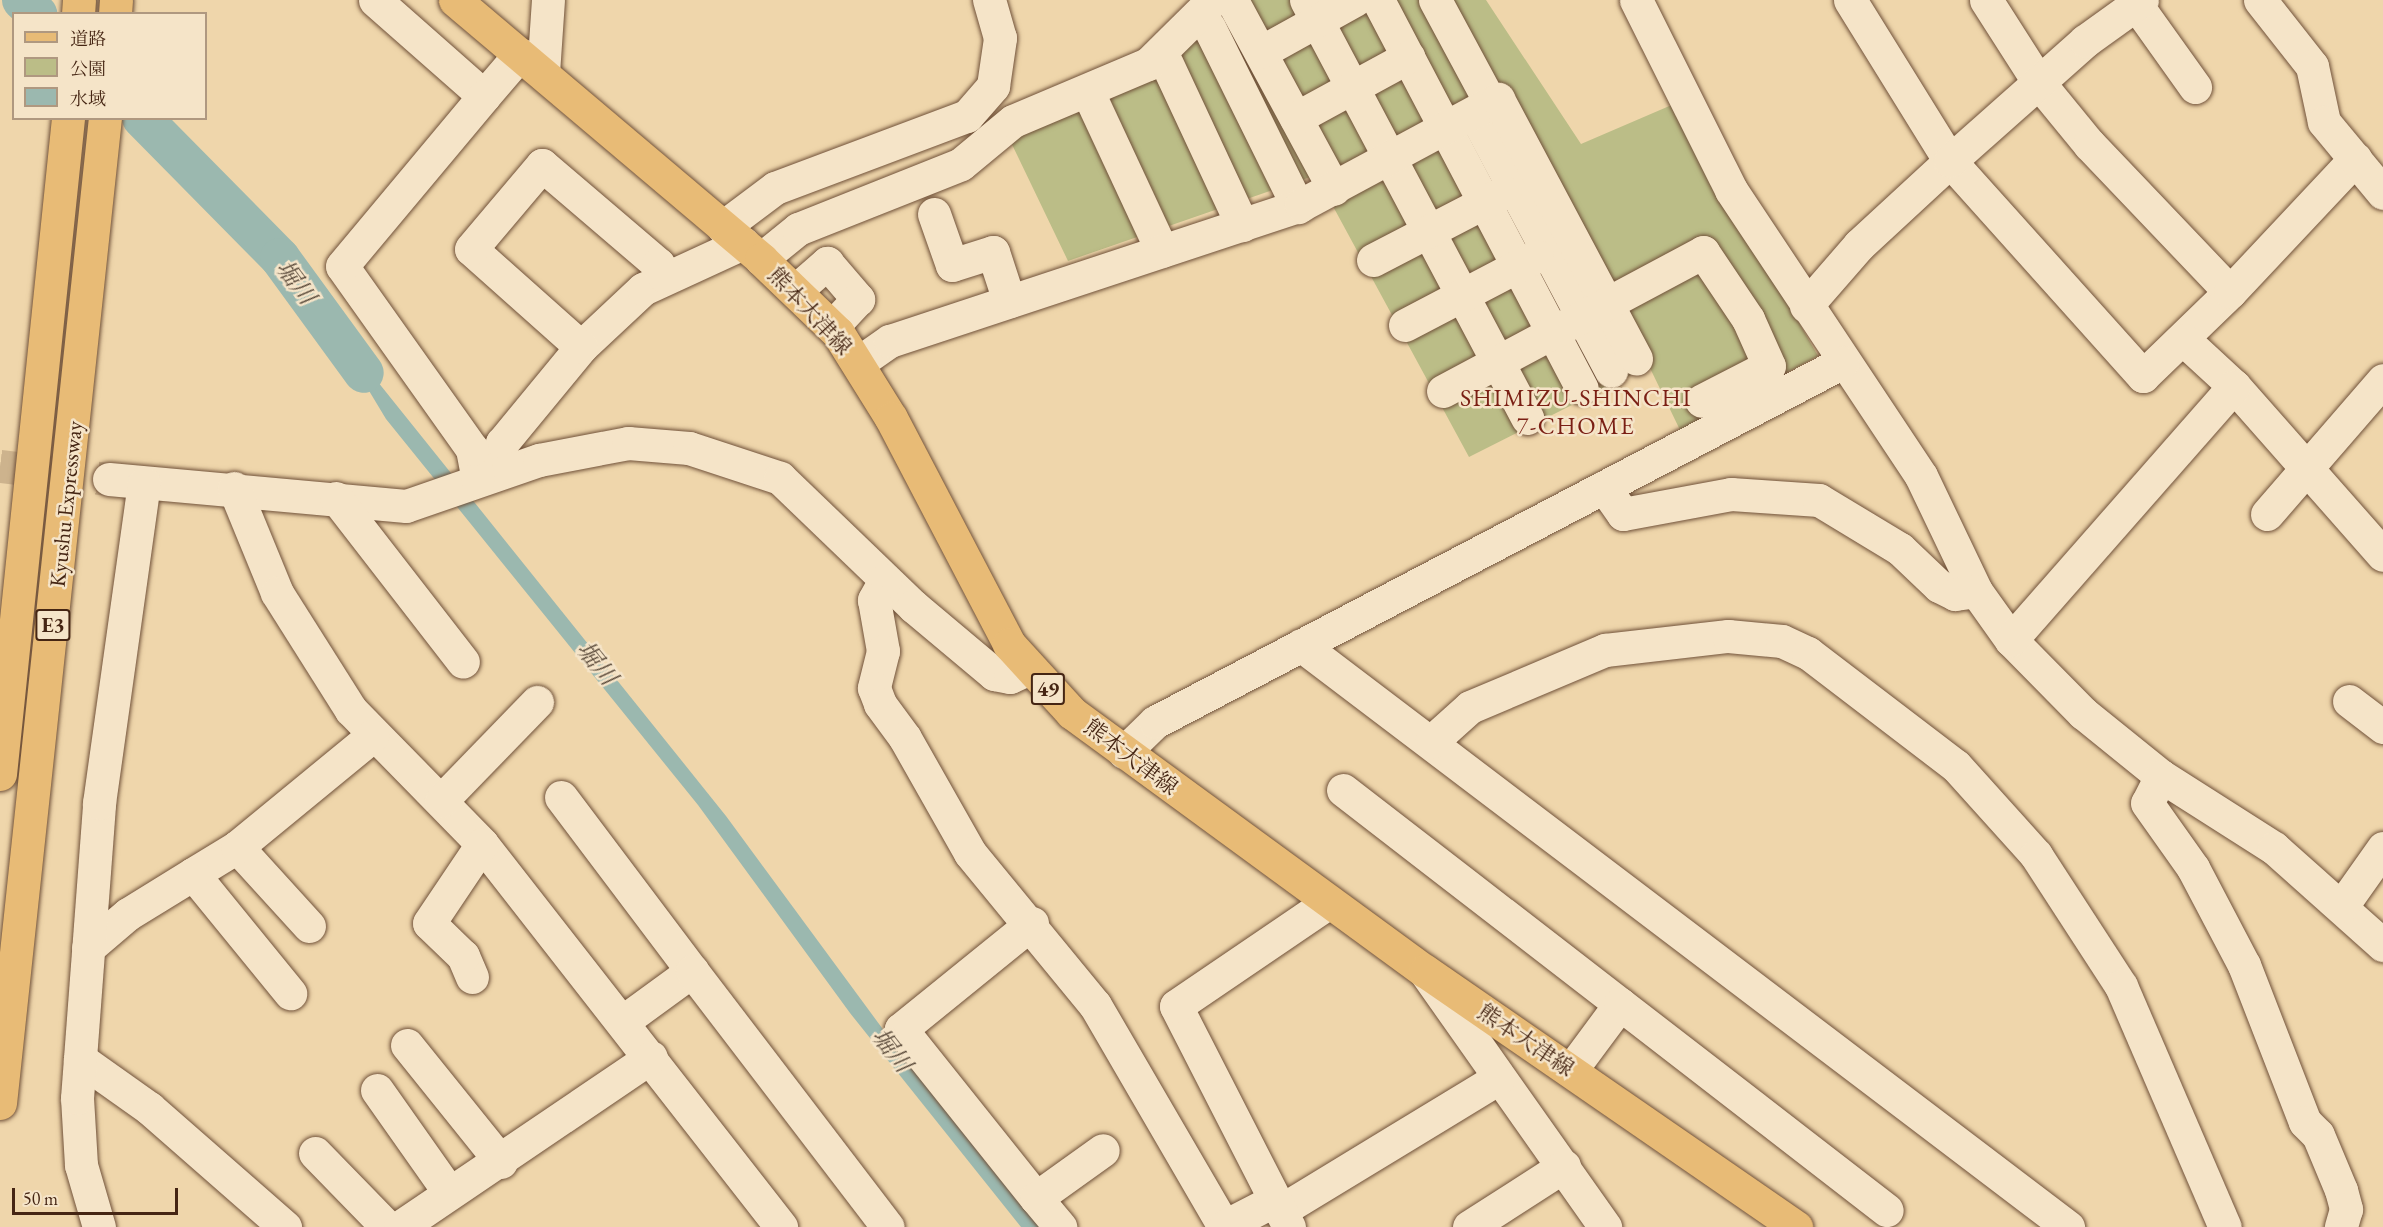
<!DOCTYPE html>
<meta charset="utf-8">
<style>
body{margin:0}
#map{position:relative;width:2383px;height:1227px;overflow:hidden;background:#efd6ab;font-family:"EB Garamond","Noto Serif JP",serif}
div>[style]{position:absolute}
.green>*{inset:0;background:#bbbd87}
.water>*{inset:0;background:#9bb8af}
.river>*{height:40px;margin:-20px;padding:0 20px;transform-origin:20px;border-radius:20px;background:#9bb8af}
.minor-tunnel>*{height:33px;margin-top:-16.5px;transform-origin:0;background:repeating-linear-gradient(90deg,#cdb38d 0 33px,transparent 0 49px)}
.roads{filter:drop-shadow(0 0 2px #705139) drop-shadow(0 0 2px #705139)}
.minor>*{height:33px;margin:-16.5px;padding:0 16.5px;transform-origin:16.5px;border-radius:16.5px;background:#f5e4c8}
.major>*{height:33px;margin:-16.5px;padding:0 16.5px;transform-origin:16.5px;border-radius:16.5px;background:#e8bb76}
.highway>*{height:33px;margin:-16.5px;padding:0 16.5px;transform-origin:16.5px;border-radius:16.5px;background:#e8bb76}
span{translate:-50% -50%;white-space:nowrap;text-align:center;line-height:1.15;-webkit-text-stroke:5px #f5e4c8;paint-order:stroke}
.shield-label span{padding:2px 4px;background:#f5e4c8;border:2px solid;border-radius:4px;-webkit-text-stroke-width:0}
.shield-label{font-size:21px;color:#452513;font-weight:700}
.street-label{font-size:22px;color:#452513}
.water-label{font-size:24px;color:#5a4a3a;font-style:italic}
.neighbourhood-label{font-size:24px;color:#7a1f14;letter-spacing:1.5px}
.legend{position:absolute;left:12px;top:12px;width:195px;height:108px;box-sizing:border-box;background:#f5e4c8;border:2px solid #af9880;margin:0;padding:8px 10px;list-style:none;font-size:18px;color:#452513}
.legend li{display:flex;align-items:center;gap:12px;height:30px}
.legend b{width:30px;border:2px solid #af9880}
.scale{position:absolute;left:12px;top:1188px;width:166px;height:27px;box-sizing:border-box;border:3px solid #452513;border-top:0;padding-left:8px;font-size:18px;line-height:21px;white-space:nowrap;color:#452513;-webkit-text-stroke:4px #f5e4c8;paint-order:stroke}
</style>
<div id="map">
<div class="green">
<i style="clip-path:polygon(1228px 0,1486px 0,1581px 144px,1674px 104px,1818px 356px,1680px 430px,1649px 366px,1469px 457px,1316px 175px,1068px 261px,1007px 134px)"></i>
</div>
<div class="water">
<i style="clip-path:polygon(321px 311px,726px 816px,882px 1028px,1040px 1227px,1021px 1227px,850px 1013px,698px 805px,386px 419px)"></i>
</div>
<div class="river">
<i style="left:22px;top:0;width:21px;rotate:43deg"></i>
<i style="left:142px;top:118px;width:197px;rotate:45.4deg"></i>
<i style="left:280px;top:258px;width:142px;rotate:53.9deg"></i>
</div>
<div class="minor-tunnel">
<i style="left:0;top:466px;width:110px;rotate:6.8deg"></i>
</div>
<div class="roads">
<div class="minor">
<i style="left:375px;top:0;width:145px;rotate:41.4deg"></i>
<i style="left:484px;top:96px;width:55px;rotate:-49.4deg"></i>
<i style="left:1306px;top:0;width:473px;rotate:62.1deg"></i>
<i style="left:1378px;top:0;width:438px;rotate:62.3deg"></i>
<i style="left:1435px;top:0;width:118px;rotate:61.7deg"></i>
<i style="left:1636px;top:0;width:212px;rotate:63.4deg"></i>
<i style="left:1731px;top:190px;width:343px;rotate:56.4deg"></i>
<i style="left:1921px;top:476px;width:127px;rotate:64.4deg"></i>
<i style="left:1976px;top:591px;width:60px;rotate:54.5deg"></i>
<i style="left:2011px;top:640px;width:103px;rotate:45.4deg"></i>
<i style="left:2083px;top:713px;width:100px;rotate:38.9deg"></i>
<i style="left:2161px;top:776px;width:134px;rotate:32.5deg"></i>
<i style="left:2274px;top:848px;width:146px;rotate:41.7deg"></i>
<i style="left:1850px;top:0;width:190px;rotate:58.2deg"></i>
<i style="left:1950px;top:161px;width:289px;rotate:48.1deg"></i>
<i style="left:2143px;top:376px;width:121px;rotate:-44deg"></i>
<i style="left:1986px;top:0;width:98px;rotate:57.4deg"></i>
<i style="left:2039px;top:83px;width:79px;rotate:50.7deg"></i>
<i style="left:2089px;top:144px;width:204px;rotate:46.4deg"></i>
<i style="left:2230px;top:292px;width:183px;rotate:-46.8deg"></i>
<i style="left:2133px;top:0;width:107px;rotate:54.5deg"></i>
<i style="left:2260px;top:0;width:84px;rotate:51.8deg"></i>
<i style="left:2312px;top:66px;width:57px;rotate:77.9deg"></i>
<i style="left:2324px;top:122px;width:92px;rotate:50.3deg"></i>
<i style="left:1234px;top:4px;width:210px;rotate:61.6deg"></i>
<i style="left:1209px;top:27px;width:201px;rotate:63.7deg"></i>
<i style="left:1261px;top:52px;width:107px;rotate:-29deg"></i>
<i style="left:1167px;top:64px;width:178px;rotate:65deg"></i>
<i style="left:543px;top:73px;width:73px;rotate:-86.1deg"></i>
<i style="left:1093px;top:103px;width:163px;rotate:65deg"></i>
<i style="left:1474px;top:113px;width:292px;rotate:62deg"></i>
<i style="left:1296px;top:118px;width:128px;rotate:-28.6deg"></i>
<i style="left:934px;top:214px;width:54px;rotate:70.6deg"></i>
<i style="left:952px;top:265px;width:43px;rotate:-17.6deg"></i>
<i style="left:993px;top:252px;width:52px;rotate:71.9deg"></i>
<i style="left:723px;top:227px;width:65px;rotate:-36.9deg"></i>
<i style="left:775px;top:188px;width:205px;rotate:-20.6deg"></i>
<i style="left:967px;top:116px;width:40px;rotate:-49deg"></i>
<i style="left:993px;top:86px;width:49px;rotate:-81.7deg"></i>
<i style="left:1000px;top:38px;width:40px;rotate:-106deg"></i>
<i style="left:761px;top:259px;width:48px;rotate:-39deg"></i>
<i style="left:798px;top:229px;width:175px;rotate:-21.7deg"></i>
<i style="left:961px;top:164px;width:67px;rotate:-39.6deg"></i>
<i style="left:1013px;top:121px;width:147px;rotate:-22.9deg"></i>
<i style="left:1148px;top:64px;width:91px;rotate:-44.6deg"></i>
<i style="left:1373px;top:260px;width:148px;rotate:-27.4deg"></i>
<i style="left:795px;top:291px;width:43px;rotate:-41.2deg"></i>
<i style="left:827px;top:263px;width:48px;rotate:49.3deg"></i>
<i style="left:858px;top:299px;width:38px;rotate:133deg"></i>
<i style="left:1806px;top:306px;width:81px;rotate:-49deg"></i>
<i style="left:1859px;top:245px;width:124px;rotate:-42.7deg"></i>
<i style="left:1950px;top:161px;width:181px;rotate:-41.6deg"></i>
<i style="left:2085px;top:41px;width:70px;rotate:-35.7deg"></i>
<i style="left:1405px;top:325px;width:149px;rotate:-27.6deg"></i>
<i style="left:2184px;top:340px;width:68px;rotate:42.6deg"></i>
<i style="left:2234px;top:386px;width:225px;rotate:48.6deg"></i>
<i style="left:581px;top:347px;width:85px;rotate:-43.1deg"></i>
<i style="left:643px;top:289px;width:110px;rotate:-24.7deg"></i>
<i style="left:858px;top:363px;width:39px;rotate:-35deg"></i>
<i style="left:890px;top:341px;width:433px;rotate:-18.3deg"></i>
<i style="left:1301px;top:205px;width:224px;rotate:-28.3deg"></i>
<i style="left:1498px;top:99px;width:294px;rotate:62deg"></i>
<i style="left:1443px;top:391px;width:295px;rotate:-28.1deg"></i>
<i style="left:1703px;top:252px;width:81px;rotate:56.1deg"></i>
<i style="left:1748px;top:319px;width:51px;rotate:65.9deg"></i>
<i style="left:1769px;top:366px;width:76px;rotate:152.8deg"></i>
<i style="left:496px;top:473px;width:31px;rotate:-79deg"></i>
<i style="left:502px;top:443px;width:124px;rotate:-50.5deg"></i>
<i style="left:581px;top:347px;width:147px;rotate:-138.3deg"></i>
<i style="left:471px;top:249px;width:110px;rotate:-49.8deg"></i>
<i style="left:542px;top:165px;width:153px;rotate:40.5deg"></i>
<i style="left:658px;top:264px;width:15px;rotate:62deg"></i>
<i style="left:109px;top:479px;width:298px;rotate:5.2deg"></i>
<i style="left:406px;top:506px;width:141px;rotate:-19.1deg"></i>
<i style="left:539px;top:460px;width:91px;rotate:-10.8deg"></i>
<i style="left:628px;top:443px;width:61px;rotate:4.7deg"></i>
<i style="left:689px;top:448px;width:96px;rotate:18.2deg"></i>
<i style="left:780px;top:478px;width:185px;rotate:43.9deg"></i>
<i style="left:913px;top:606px;width:106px;rotate:40deg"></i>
<i style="left:994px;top:674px;width:16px;rotate:11deg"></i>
<i style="left:1010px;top:677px;width:19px;rotate:-25deg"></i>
<i style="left:478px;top:480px;width:32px;rotate:-101deg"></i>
<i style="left:472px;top:449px;width:224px;rotate:-125.4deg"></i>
<i style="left:342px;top:266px;width:222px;rotate:-50.1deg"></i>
<i style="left:1604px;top:487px;width:33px;rotate:55deg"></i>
<i style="left:1623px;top:514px;width:110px;rotate:-10.5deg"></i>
<i style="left:1731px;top:494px;width:88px;rotate:3.9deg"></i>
<i style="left:1819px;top:500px;width:95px;rotate:31.2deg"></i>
<i style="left:1900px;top:549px;width:54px;rotate:43.5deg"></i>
<i style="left:1939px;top:586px;width:18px;rotate:27deg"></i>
<i style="left:1955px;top:594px;width:21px;rotate:-8deg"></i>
<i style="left:234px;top:488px;width:113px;rotate:67.7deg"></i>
<i style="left:277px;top:593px;width:138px;rotate:57.7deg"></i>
<i style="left:351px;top:710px;width:187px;rotate:45.6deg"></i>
<i style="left:482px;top:844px;width:486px;rotate:52deg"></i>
<i style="left:336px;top:498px;width:207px;rotate:52.2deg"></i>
<i style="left:2267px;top:514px;width:177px;rotate:-49.1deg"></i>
<i style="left:885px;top:580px;width:23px;rotate:119deg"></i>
<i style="left:874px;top:600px;width:52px;rotate:80deg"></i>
<i style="left:883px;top:651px;width:38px;rotate:104deg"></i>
<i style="left:874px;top:688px;width:17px;rotate:69deg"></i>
<i style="left:880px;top:704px;width:42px;rotate:53.7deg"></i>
<i style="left:905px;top:738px;width:132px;rotate:60.5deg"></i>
<i style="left:970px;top:853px;width:197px;rotate:50.6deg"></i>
<i style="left:1095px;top:1005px;width:257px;rotate:59.8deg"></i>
<i style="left:2011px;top:640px;width:338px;rotate:-48.7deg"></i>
<i style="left:1301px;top:645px;width:963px;rotate:37.19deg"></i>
<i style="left:2349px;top:701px;width:43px;rotate:37.4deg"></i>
<i style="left:1431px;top:742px;width:52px;rotate:-41.9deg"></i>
<i style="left:1470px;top:707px;width:147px;rotate:-22.9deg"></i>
<i style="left:1605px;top:650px;width:124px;rotate:-6.5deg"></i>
<i style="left:1728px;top:636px;width:54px;rotate:5.3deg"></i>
<i style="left:1782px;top:641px;width:29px;rotate:25deg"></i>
<i style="left:1808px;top:653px;width:186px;rotate:37.4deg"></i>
<i style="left:1956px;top:766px;width:120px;rotate:48deg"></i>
<i style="left:2036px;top:855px;width:156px;rotate:57deg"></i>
<i style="left:2121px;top:986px;width:262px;rotate:66.7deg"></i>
<i style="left:1124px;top:752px;width:43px;rotate:-44.1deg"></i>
<i style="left:1155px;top:722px;width:776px;rotate:-27.62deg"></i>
<i style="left:2161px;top:776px;width:30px;rotate:117deg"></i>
<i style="left:2147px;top:803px;width:80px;rotate:54.7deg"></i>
<i style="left:2193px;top:868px;width:110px;rotate:62.3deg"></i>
<i style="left:2244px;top:965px;width:168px;rotate:68.8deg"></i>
<i style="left:2305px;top:1122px;width:18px;rotate:45deg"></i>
<i style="left:2318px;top:1135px;width:60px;rotate:67.3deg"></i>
<i style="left:2341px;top:1190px;width:20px;rotate:75deg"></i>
<i style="left:2346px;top:1209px;width:19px;rotate:106deg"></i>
<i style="left:1343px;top:790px;width:350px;rotate:37.7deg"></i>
<i style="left:561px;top:797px;width:218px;rotate:53deg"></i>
<i style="left:441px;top:801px;width:138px;rotate:-45.9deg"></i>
<i style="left:237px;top:847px;width:52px;rotate:148.5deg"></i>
<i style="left:193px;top:874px;width:154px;rotate:50.8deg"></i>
<i style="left:2342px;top:906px;width:71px;rotate:-54.7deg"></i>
<i style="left:1032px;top:923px;width:169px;rotate:141deg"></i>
<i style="left:901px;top:1029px;width:216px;rotate:51.4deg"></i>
<i style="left:1036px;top:1198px;width:82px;rotate:-35.6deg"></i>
<i style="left:309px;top:926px;width:107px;rotate:-132.3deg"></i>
<i style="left:237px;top:847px;width:175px;rotate:-39.4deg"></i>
<i style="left:88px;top:948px;width:52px;rotate:-40.4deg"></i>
<i style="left:128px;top:914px;width:76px;rotate:-31.6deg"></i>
<i style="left:1426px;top:973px;width:311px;rotate:54.8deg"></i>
<i style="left:472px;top:977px;width:23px;rotate:-113deg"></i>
<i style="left:463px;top:956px;width:47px;rotate:-135.9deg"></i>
<i style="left:429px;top:923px;width:95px;rotate:-56.1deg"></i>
<i style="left:622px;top:1022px;width:87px;rotate:-36.1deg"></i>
<i style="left:692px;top:971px;width:322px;rotate:52.6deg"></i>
<i style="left:407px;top:1045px;width:150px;rotate:51.2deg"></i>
<i style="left:80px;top:1059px;width:85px;rotate:35.4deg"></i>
<i style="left:149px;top:1108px;width:181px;rotate:41.2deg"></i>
<i style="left:1571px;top:1070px;width:82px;rotate:-53.4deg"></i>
<i style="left:1620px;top:1004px;width:337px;rotate:37.7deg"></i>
<i style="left:377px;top:1090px;width:125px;rotate:54.8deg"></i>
<i style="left:315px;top:1153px;width:103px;rotate:45.8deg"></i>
<i style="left:1036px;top:1198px;width:38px;rotate:50deg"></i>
<i style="left:1280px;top:1211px;width:256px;rotate:-31.3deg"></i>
<i style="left:1225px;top:1226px;width:54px;rotate:-27.5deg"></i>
<i style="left:99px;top:1227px;width:65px;rotate:-106.2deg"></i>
<i style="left:81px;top:1165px;width:67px;rotate:-93.4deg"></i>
<i style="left:77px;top:1098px;width:296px;rotate:-85.7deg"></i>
<i style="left:99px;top:803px;width:323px;rotate:-82deg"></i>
<i style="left:400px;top:1227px;width:303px;rotate:-34.1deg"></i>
<i style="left:1289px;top:1227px;width:248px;rotate:-117.1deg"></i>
<i style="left:1176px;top:1006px;width:185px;rotate:-34.2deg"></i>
<i style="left:1469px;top:1227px;width:113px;rotate:-32.7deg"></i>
</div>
<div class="major">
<i style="left:455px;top:0;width:401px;rotate:40.2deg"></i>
<i style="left:761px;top:259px;width:107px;rotate:43.9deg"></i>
<i style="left:838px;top:333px;width:100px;rotate:58.1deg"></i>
<i style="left:891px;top:418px;width:255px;rotate:62.4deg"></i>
<i style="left:1009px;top:644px;width:93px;rotate:47.6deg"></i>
<i style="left:1072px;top:713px;width:437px;rotate:36.2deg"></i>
<i style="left:1425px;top:971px;width:451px;rotate:34.6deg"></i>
</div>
<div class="highway">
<i style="left:78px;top:14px;width:14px;rotate:-86deg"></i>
<i style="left:115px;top:14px;width:14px;rotate:-86deg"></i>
<i style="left:0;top:774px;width:660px;rotate:-84.08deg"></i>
<i style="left:0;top:1103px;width:991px;rotate:-83.92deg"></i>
</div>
</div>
<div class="shield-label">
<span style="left:53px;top:625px">E3</span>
<span style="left:1048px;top:689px">49</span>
</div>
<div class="street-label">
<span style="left:810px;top:311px;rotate:47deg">熊本大津線</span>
<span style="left:66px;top:504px;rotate:-84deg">Kyushu Expressway</span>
<span style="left:1131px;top:757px;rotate:37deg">熊本大津線</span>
<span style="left:1526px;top:1040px;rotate:34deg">熊本大津線</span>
</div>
<div class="water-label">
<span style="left:296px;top:282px;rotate:53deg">堀川</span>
<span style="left:597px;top:663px;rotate:51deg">堀川</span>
<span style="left:892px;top:1050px;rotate:52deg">堀川</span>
</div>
<div class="neighbourhood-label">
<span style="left:1576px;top:412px">SHIMIZU-SHINCHI<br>7-CHOME</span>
</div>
<ul class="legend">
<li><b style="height:8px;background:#e8bb76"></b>道路</li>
<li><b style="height:16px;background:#bbbd87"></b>公園</li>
<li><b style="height:16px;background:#9bb8af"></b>水域</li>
</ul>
<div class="scale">50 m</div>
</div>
